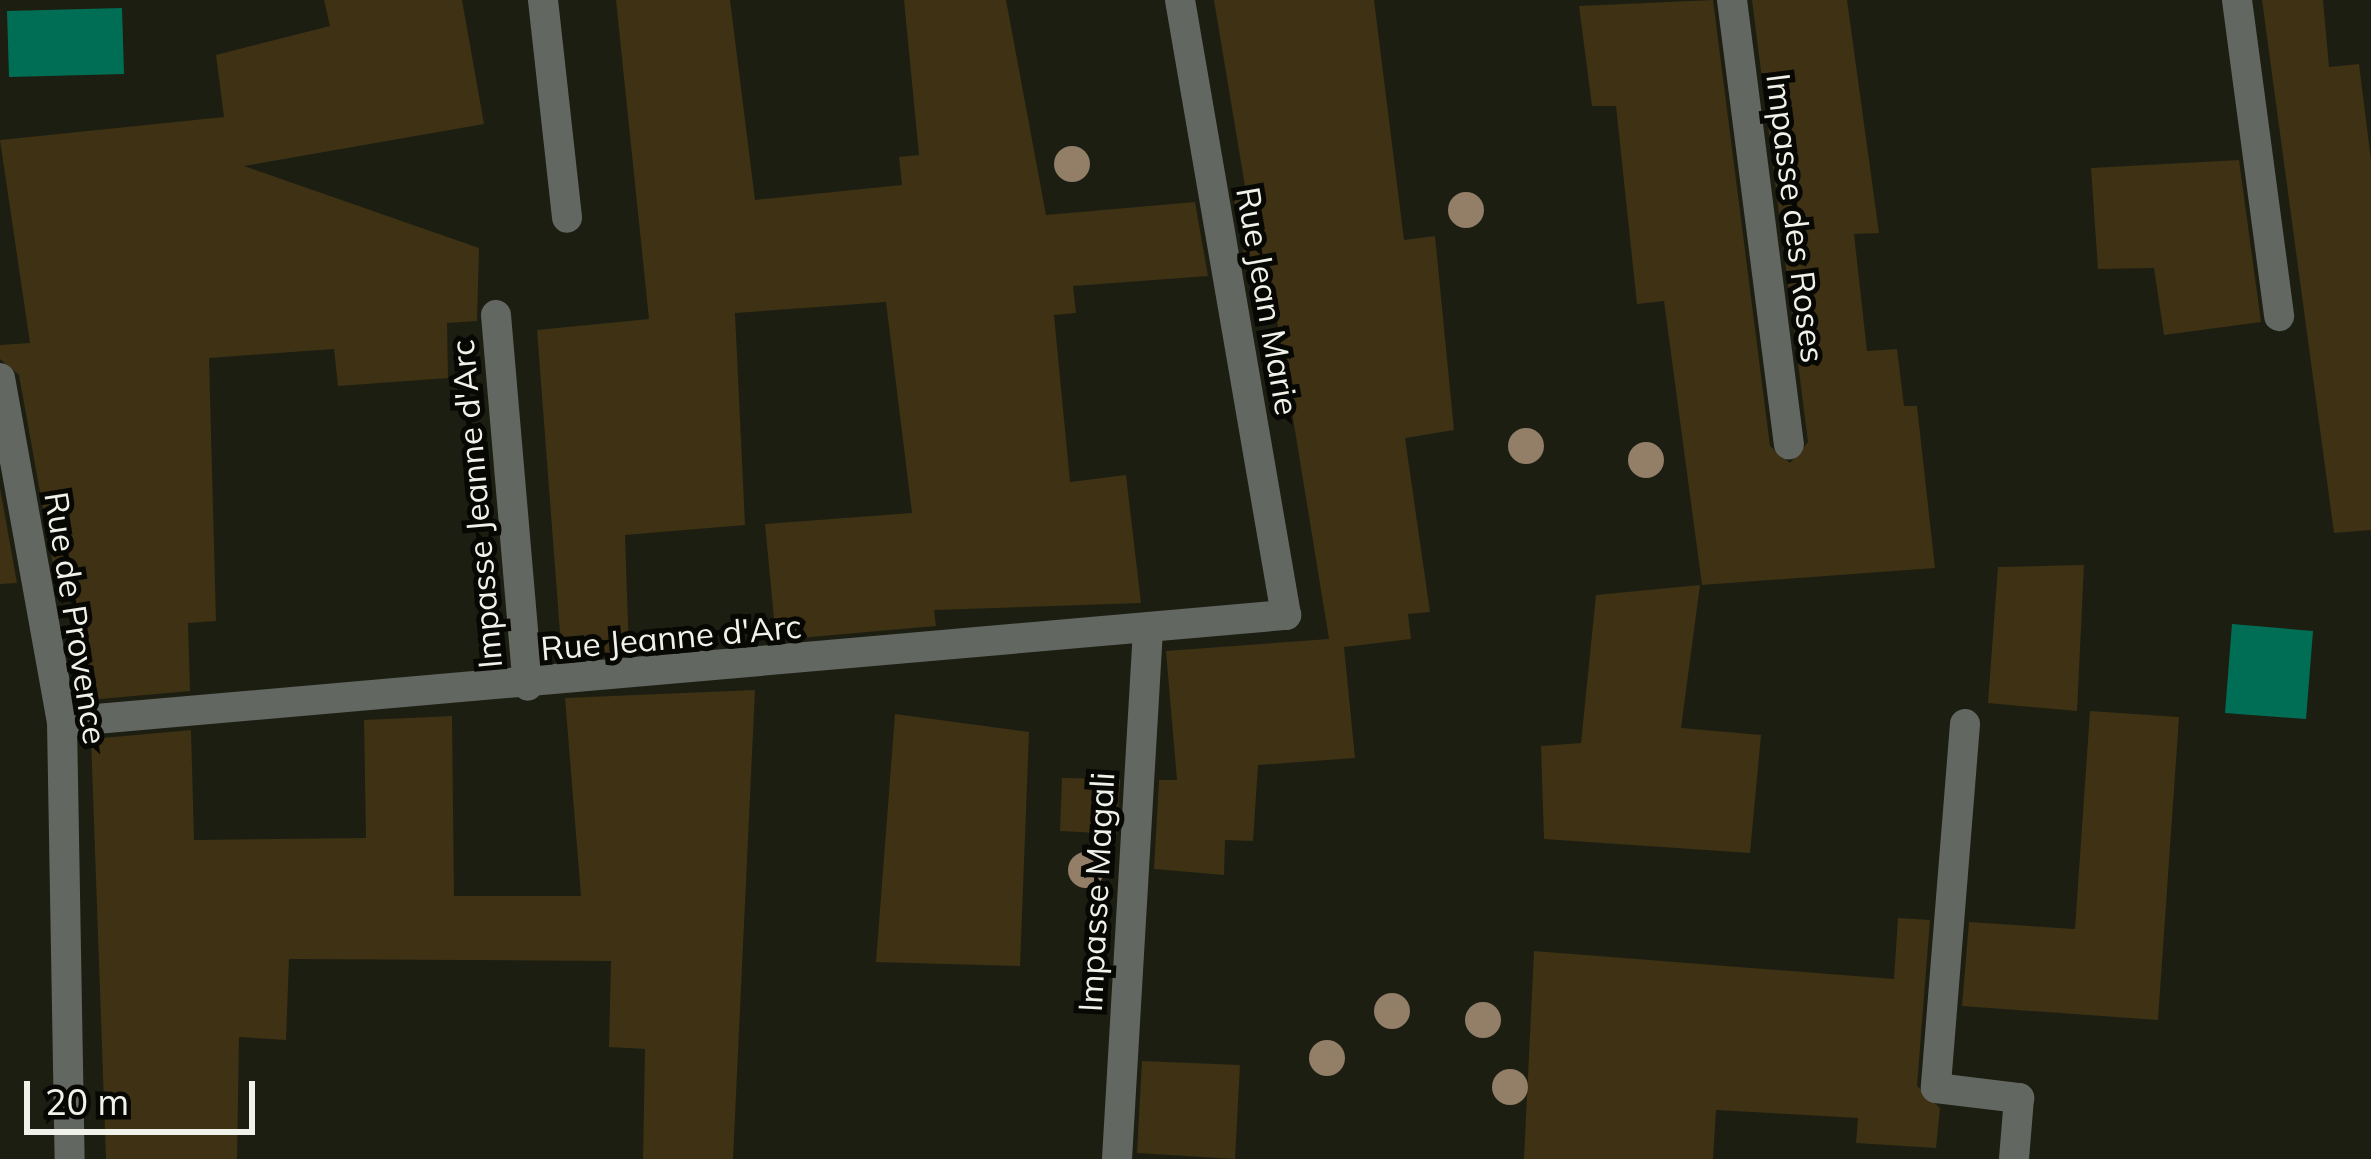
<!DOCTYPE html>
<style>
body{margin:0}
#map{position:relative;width:2371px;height:1159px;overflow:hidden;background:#1c1e12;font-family:Mulish,sans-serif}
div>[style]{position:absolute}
.water>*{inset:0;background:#006e54}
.building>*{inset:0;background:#3e3114}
.street>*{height:30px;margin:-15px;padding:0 15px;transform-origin:15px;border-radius:15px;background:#636762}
.trees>*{width:36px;height:36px;margin:-18px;border-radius:50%;background:#937e68}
span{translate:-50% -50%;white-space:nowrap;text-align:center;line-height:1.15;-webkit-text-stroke:10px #070704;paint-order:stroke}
.street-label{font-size:33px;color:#f0f1e9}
.scale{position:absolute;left:24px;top:1081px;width:231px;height:54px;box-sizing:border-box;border:6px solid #f0f1e9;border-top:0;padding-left:15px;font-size:36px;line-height:42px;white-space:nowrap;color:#f0f1e9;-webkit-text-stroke:9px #070704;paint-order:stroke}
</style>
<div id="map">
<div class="water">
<i style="clip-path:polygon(122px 8px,124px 74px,9px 77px,7px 11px)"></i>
<i style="clip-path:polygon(2232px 624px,2313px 631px,2306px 719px,2225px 713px)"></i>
</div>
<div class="building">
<i style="clip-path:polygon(324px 0,462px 0,484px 124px,244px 166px,479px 248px,477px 321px,447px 323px,448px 378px,338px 386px,334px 349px,209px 358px,216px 621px,188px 623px,190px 691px,89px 700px,73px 581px,56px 581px,19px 375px,0 359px,0 345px,30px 343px,0 140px,224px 117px,216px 55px,330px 26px)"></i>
<i style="clip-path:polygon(616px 0,730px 0,755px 200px,902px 185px,899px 157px,919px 155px,904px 0,1006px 0,1046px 215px,1195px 202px,1208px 276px,1073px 286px,1076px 313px,1054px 315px,1070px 482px,1126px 475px,1141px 603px,934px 610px,936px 626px,776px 640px,765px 524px,912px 513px,886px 302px,735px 313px,745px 525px,625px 535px,629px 653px,562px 659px,537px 330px,649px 319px)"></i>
<i style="clip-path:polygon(1214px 0,1374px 0,1404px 240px,1435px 236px,1454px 430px,1405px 438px,1430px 612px,1408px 614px,1411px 639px,1344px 647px,1355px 758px,1258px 765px,1253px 841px,1225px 840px,1224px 875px,1154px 869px,1159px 780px,1177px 780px,1166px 651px,1329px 639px,1269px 271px,1247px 273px,1234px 199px,1247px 198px)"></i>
<i style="clip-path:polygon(1713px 0,1770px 446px,1790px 463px,1808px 442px,1752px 0,1847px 0,1879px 233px,1854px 234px,1867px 351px,1897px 349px,1904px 406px,1917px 406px,1935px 568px,1702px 585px,1664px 301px,1637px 304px,1616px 106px,1592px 106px,1579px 6px)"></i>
<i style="clip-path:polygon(2262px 0,2323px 0,2329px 67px,2359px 64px,2371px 160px,2371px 530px,2334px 533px)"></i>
<i style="clip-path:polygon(2239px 160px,2261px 322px,2164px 335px,2154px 268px,2098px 269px,2091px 168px)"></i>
<i style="clip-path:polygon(0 488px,17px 583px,0 584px)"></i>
<i style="clip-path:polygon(2084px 565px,2077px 711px,1988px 703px,1998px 567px)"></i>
<i style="clip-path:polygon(1700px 585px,1681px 728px,1761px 735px,1750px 853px,1544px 839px,1541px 746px,1581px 743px,1596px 595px)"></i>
<i style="clip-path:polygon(755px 690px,733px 1159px,643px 1159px,645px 1049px,609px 1047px,611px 961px,289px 959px,286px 1040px,239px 1037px,237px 1159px,106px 1159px,91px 739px,191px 730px,194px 840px,366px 838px,364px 720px,452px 716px,454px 896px,581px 896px,565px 698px)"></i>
<i style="clip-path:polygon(2090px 711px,2179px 717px,2158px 1020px,1962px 1006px,1969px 922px,2075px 929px)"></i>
<i style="clip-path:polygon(895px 714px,1029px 732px,1020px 966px,876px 962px)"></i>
<i style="clip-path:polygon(1062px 778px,1120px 779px,1117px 834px,1060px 831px)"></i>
<i style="clip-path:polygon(1898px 918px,1930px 920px,1917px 1086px,1940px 1108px,1936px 1148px,1856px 1143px,1858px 1118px,1716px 1110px,1713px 1159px,1524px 1159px,1534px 951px,1894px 979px)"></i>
<i style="clip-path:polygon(1142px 1061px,1240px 1065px,1235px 1159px,1137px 1153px)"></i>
</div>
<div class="street">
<i style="left:543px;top:0;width:219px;rotate:83.7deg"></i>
<i style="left:1732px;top:0;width:448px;rotate:82.7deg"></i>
<i style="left:2237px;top:0;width:319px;rotate:82.4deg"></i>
<i style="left:496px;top:315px;width:372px;rotate:85.1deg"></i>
<i style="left:0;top:378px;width:350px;rotate:79.8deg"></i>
<i style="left:62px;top:722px;width:437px;rotate:89deg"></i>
<i style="left:62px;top:722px;width:1229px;rotate:-5deg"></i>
<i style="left:1286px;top:615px;width:624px;rotate:-99.78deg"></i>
<i style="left:1965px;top:724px;width:365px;rotate:94.6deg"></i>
<i style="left:1936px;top:1088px;width:84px;rotate:6.9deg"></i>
<i style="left:2019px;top:1098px;width:61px;rotate:94.7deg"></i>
<i style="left:1117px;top:1159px;width:530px;rotate:-86.65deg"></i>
</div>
<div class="trees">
<i style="left:1072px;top:164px"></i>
<i style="left:1466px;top:210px"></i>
<i style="left:1526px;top:446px"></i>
<i style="left:1646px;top:460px"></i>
<i style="left:1086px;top:870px"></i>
<i style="left:1392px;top:1011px"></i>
<i style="left:1483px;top:1020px"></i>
<i style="left:1327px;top:1058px"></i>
<i style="left:1510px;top:1087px"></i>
</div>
<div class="street-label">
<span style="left:1796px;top:218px;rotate:83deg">Impasse des Roses</span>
<span style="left:1268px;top:301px;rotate:80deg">Rue Jean Marie</span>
<span style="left:476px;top:504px;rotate:-95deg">Impasse Jeanne d'Arc</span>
<span style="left:76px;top:618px;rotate:81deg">Rue de Provence</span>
<span style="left:671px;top:637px;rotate:-5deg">Rue Jeanne d'Arc</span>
<span style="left:1096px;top:892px;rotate:-87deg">Impasse Magali</span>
</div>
<div class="scale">20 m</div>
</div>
